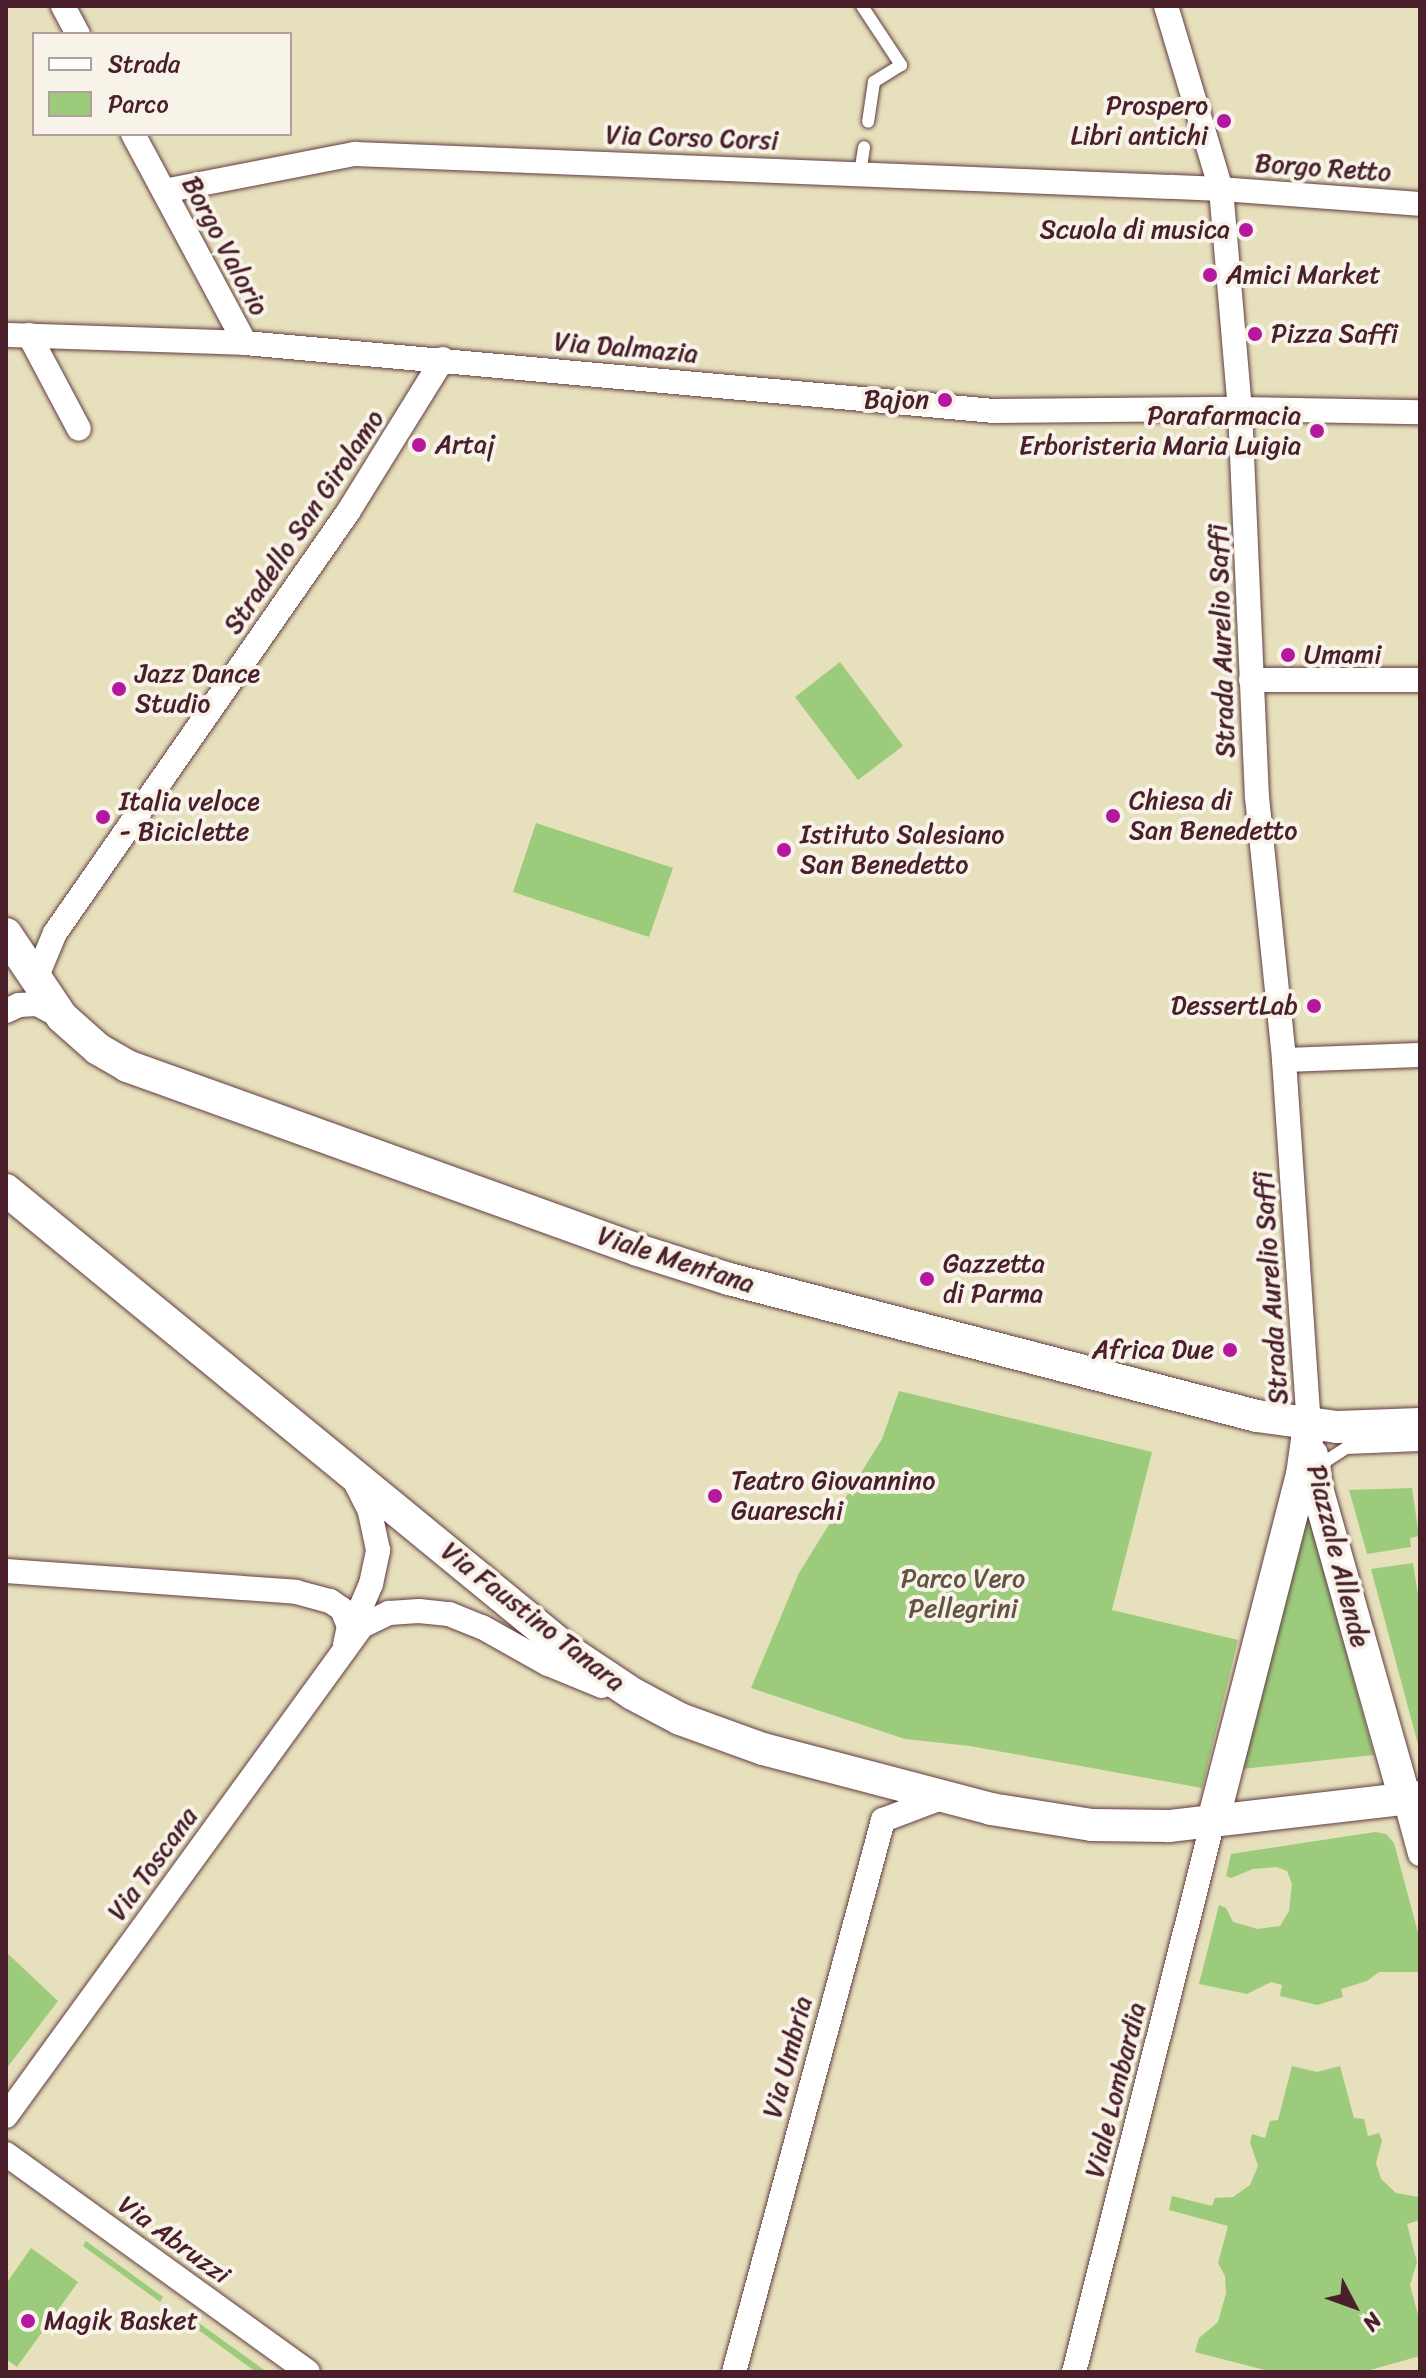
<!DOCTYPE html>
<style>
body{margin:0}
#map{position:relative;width:1426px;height:2378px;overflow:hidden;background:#e7e0bc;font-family:Sriracha,sans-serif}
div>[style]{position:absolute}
.green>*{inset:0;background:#9ccc7b}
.roads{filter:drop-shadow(0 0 2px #623c41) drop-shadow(0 0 2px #623c41)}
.lane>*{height:12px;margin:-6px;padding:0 6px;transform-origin:6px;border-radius:6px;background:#fff}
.street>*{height:24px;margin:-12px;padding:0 12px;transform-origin:12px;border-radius:12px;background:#fff}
.secondary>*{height:32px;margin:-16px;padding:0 16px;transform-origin:16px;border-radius:16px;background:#fff}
.dots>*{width:22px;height:22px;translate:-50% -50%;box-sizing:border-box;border:4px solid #f7f3e8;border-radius:50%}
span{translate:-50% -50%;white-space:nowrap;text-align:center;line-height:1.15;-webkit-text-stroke:8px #f7f3e8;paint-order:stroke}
.poi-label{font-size:26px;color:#4a1f2b}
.right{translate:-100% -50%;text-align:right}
.left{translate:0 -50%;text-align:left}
.street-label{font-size:26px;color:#4a1f2b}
.park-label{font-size:26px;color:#635343}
.frame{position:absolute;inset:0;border:8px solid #4a1f2b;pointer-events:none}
.legend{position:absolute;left:32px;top:32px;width:260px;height:104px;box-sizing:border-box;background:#f7f3e8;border:2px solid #b29e9c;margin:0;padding:10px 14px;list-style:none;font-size:24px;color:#4a1f2b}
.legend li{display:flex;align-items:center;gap:16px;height:40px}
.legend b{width:40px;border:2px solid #b29e9c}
.north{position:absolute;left:1314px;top:2266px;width:80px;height:80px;-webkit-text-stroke:6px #f7f3e8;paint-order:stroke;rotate:131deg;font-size:22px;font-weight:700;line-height:32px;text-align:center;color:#4a1f2b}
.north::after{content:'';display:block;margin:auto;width:28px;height:36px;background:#4a1f2b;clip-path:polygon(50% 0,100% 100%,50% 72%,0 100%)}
</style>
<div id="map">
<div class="green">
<i style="clip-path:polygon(840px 662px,903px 746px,858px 780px,795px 697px)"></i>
<i style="clip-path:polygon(536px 823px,673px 868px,649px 937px,513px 892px)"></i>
<i style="clip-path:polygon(899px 1391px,1152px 1452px,1112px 1610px,1238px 1640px,1202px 1788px,970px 1746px,905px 1739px,751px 1688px,799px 1573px,882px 1439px)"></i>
<i style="clip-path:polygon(1412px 1488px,1419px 1536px,1410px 1538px,1411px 1547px,1367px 1554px,1349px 1490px)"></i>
<i style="clip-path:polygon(1309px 1517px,1374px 1755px,1242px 1769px,1307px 1518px)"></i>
<i style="clip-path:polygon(1413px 1563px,1420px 1608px,1419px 1748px,1371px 1569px)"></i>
<i style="clip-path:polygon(1375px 1832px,1386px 1834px,1394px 1843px,1420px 1940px,1420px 1972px,1379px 1972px,1367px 1981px,1341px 1989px,1343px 1997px,1317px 2005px,1280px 1996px,1282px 1985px,1271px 1982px,1247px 1994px,1199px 1984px,1219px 1905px,1226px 1908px,1233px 1922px,1258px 1929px,1280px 1926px,1289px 1911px,1292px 1884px,1287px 1871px,1277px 1867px,1253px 1869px,1231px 1878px,1226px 1876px,1231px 1854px)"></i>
<i style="clip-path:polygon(6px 1952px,58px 2001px,6px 2069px)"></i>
<i style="clip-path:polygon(1292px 2066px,1317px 2072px,1340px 2066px,1354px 2118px,1364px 2119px,1368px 2136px,1379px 2133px,1382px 2141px,1376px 2163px,1381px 2179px,1396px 2193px,1419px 2197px,1420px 2220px,1407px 2224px,1417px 2262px,1410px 2285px,1420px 2322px,1420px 2356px,1363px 2372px,1272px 2372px,1195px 2352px,1199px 2338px,1218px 2322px,1226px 2293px,1225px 2276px,1218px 2263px,1228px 2226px,1169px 2210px,1172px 2196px,1212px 2206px,1215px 2198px,1233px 2197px,1250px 2185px,1258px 2166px,1250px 2142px,1252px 2134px,1265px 2138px,1270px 2121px,1278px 2120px)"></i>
<i style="clip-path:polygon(86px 2241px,163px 2297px,160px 2302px,83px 2246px)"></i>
<i style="clip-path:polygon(31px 2248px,78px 2282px,17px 2367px,6px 2359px,6px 2284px)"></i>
<i style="clip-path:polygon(196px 2321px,267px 2372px,256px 2372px,193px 2326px)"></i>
</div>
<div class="roads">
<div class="lane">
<i style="left:862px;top:6px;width:71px;rotate:56.5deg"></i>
<i style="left:901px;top:65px;width:32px;rotate:148deg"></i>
<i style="left:874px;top:82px;width:40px;rotate:98.5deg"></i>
<i style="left:860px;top:173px;width:26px;rotate:-81deg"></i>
<i style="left:1323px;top:1470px;width:9px;rotate:-72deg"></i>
<i style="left:1326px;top:1461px;width:24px;rotate:-33deg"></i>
<i style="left:1346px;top:1448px;width:74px;rotate:-2.3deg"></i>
</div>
<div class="street">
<i style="left:63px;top:6px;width:32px;rotate:62deg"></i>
<i style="left:1166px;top:6px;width:191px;rotate:73.3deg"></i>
<i style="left:1221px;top:189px;width:221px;rotate:85.1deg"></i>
<i style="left:1240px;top:409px;width:388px;rotate:87.5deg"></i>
<i style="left:1257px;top:797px;width:264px;rotate:84.1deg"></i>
<i style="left:1284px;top:1060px;width:366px;rotate:86.1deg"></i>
<i style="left:133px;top:134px;width:237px;rotate:61.8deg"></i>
<i style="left:164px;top:191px;width:195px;rotate:-11deg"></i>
<i style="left:355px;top:154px;width:867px;rotate:2.31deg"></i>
<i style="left:1221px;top:189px;width:200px;rotate:4.3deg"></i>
<i style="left:6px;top:335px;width:239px;rotate:1.9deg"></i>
<i style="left:245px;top:343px;width:751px;rotate:5.19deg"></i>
<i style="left:993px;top:411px;width:247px;rotate:-0.5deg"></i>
<i style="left:1240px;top:409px;width:180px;rotate:1deg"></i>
<i style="left:29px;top:335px;width:106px;rotate:62deg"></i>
<i style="left:1251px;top:680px;width:169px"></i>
<i style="left:42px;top:990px;width:19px;rotate:-99deg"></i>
<i style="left:39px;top:971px;width:41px;rotate:-67.2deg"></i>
<i style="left:55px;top:933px;width:513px;rotate:-55.16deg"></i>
<i style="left:348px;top:512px;width:180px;rotate:-58.2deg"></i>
<i style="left:6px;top:1011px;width:14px;rotate:-25deg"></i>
<i style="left:19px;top:1005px;width:18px;rotate:-3deg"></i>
<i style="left:37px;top:1004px;width:26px;rotate:28deg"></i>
<i style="left:1284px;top:1060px;width:136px;rotate:-2.1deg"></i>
<i style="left:6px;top:1571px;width:291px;rotate:4.1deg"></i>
<i style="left:296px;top:1592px;width:35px;rotate:15deg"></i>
<i style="left:330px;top:1601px;width:14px;rotate:34deg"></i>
<i style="left:342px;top:1609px;width:18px;rotate:68deg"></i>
<i style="left:349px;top:1626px;width:19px;rotate:102deg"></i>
<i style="left:349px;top:1635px;width:56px;rotate:-66.7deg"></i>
<i style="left:371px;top:1584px;width:35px;rotate:-78deg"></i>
<i style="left:378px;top:1550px;width:40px;rotate:-102deg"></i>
<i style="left:370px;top:1511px;width:33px;rotate:-117deg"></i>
<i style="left:1405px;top:1799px;width:57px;rotate:74.7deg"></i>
<i style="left:6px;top:2116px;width:606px;rotate:-54deg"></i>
<i style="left:362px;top:1626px;width:30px;rotate:-26deg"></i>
<i style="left:389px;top:1613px;width:30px;rotate:-4deg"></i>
<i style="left:419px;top:1611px;width:30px;rotate:6deg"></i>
<i style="left:449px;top:1614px;width:35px;rotate:22deg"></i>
<i style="left:482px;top:1627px;width:76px;rotate:29.3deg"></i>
<i style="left:548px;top:1664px;width:58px;rotate:22.2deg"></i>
<i style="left:6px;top:2154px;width:372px;rotate:35.8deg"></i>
<i style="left:734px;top:2372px;width:572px;rotate:-74.89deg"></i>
<i style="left:883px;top:1820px;width:65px;rotate:-20.7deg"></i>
<i style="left:1074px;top:2372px;width:568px;rotate:-75.84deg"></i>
</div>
<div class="secondary">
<i style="left:6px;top:934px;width:100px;rotate:56deg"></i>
<i style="left:62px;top:1017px;width:48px;rotate:41.6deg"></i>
<i style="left:98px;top:1049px;width:34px;rotate:30deg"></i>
<i style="left:127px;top:1066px;width:543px;rotate:19.8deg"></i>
<i style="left:638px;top:1250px;width:96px;rotate:17.7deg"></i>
<i style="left:729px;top:1279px;width:545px;rotate:14.55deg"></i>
<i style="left:1257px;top:1416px;width:81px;rotate:7.8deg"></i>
<i style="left:1337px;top:1427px;width:83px;rotate:-2.1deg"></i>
<i style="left:6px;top:1190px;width:725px;rotate:39.35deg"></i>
<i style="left:567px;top:1650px;width:79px;rotate:33.7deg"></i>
<i style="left:633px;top:1694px;width:53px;rotate:28deg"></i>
<i style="left:680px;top:1719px;width:88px;rotate:19.9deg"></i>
<i style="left:763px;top:1749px;width:236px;rotate:14.7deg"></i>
<i style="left:991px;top:1809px;width:102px;rotate:9deg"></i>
<i style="left:1092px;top:1825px;width:77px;rotate:0.7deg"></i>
<i style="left:1169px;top:1826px;width:253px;rotate:-6.6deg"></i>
<i style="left:1312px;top:1455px;width:33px;rotate:81deg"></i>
<i style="left:1317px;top:1488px;width:323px;rotate:74.2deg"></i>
<i style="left:1213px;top:1821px;width:357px;rotate:-75.6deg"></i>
<i style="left:1302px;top:1475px;width:50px;rotate:-82deg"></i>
</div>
</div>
<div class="dots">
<i style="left:1224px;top:121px;background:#b5179e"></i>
<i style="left:1246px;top:230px;background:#b5179e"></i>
<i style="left:1210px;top:275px;background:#b5179e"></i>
<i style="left:1255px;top:334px;background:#b5179e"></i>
<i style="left:945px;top:400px;background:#b5179e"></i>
<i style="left:1317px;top:431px;background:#b5179e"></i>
<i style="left:419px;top:445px;background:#b5179e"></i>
<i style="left:1288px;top:655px;background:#b5179e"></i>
<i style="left:119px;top:689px;background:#b5179e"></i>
<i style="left:1113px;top:816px;background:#b5179e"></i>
<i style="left:103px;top:817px;background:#b5179e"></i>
<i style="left:784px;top:850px;background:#b5179e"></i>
<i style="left:1314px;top:1006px;background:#b5179e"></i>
<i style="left:927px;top:1279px;background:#b5179e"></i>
<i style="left:1230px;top:1350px;background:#b5179e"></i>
<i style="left:715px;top:1496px;background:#b5179e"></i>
<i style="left:28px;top:2321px;background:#b5179e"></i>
</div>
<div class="poi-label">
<span class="right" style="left:1208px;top:121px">Prospero<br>Libri antichi</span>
<span class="right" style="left:1230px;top:230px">Scuola di musica</span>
<span class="left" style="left:1226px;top:275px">Amici Market</span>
<span class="left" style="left:1271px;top:334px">Pizza Saffi</span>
<span class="right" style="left:929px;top:400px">Bajon</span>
<span class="right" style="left:1301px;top:431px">Parafarmacia<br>Erboristeria Maria Luigia</span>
<span class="left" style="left:435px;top:445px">Artaj</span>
<span class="left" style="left:1304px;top:655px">Umami</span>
<span class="left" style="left:135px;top:689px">Jazz Dance<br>Studio</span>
<span class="left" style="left:1129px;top:816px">Chiesa di<br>San Benedetto</span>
<span class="left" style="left:119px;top:817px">Italia veloce<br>- Biciclette</span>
<span class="left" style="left:800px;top:850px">Istituto Salesiano<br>San Benedetto</span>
<span class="right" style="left:1298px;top:1006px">DessertLab</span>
<span class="left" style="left:943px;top:1279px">Gazzetta<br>di Parma</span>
<span class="right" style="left:1214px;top:1350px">Africa Due</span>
<span class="left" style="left:731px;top:1496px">Teatro Giovannino<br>Guareschi</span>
<span class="left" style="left:44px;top:2321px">Magik Basket</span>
</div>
<div class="street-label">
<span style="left:692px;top:138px;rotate:2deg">Via Corso Corsi</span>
<span style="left:1323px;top:168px;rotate:4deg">Borgo Retto</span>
<span style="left:225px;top:246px;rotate:62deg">Borgo Valorio</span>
<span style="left:626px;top:348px;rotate:5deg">Via Dalmazia</span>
<span style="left:304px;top:522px;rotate:-56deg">Stradello San Girolamo</span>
<span style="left:1222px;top:641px;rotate:-92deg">Strada Aurelio Saffi</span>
<span style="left:676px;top:1260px;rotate:18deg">Viale Mentana</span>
<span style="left:1271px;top:1288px;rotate:-94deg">Strada Aurelio Saffi</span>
<span style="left:1338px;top:1556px;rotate:76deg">Piazzale Allende</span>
<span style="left:533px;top:1617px;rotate:38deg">Via Faustino Tanara</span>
<span style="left:153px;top:1864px;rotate:-54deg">Via Toscana</span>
<span style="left:788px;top:2057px;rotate:-75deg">Via Umbria</span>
<span style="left:1116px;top:2090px;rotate:-76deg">Viale Lombardia</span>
<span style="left:174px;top:2240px;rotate:36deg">Via Abruzzi</span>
</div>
<div class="park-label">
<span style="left:963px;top:1594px">Parco Vero<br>Pellegrini</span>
</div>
<div class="frame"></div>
<ul class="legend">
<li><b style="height:10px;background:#fff"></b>Strada</li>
<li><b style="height:22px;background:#9ccc7b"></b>Parco</li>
</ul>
<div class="north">N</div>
</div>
